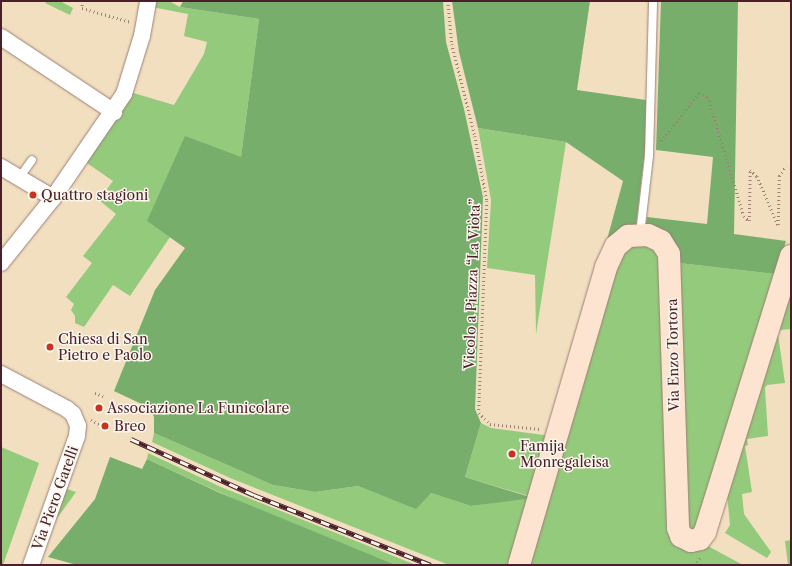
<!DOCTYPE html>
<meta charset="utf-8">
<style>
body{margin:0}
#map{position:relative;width:792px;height:566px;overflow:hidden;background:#f1dfc0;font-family:"Libre Caslon Text",serif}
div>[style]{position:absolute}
.green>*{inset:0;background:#94ca7c}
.forest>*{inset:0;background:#77ae6c}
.path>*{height:2.5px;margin-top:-1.25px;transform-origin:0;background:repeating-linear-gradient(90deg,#9e7f76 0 1px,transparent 0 4px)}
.roads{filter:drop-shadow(0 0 1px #9e7f76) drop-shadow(0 0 1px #9e7f76)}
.lane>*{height:8px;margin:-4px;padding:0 4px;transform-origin:4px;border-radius:4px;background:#fff}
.street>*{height:16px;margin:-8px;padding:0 8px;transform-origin:8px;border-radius:8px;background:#fff}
.secondary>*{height:22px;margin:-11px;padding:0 11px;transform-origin:11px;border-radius:11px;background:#fde4d0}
.rail>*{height:4.5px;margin-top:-2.25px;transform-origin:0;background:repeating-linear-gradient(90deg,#fbf7ec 0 9px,#4a1f2b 0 18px);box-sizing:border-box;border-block:1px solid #4a1f2b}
.dots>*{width:11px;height:11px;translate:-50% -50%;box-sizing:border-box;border:2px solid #fbf7ec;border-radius:50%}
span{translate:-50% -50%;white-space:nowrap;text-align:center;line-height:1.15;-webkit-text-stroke:3px #fbf7ec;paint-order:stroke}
.poi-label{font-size:14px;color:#4a1f2b}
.left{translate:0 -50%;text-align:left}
.street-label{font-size:14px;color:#4a1f2b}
.frame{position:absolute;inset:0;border:2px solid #4a1f2b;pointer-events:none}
</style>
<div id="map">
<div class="green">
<i style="clip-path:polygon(46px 1px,60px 1px,73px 8px,70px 15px,45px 3px)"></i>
<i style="clip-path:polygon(153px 1px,169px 1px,180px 7px,259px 19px,241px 157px,148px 221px,170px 237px,130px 296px,113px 285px,84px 327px,75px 323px,75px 316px,71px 310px,74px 304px,66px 297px,92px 263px,83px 256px,116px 214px,99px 200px,113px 181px,84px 161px,130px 92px,174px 105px,204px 54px,207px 42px,184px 36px,188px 14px,152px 7px)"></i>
<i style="clip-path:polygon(478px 128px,566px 142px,536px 334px,535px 275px,487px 268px,491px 200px)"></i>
<i style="clip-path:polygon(647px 244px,660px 255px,672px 532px,706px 545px,743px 565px,526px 565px,611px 274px,629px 245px)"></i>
<i style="clip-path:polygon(679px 263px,776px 274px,698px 529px,688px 531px)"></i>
<i style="clip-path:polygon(791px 290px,791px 329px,780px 330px,778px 334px,785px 383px,767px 385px,765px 388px,768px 436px,747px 439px,748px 445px,745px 446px,752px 492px,742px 494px,744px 514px,771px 552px,767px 558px,725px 533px,730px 525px,727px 494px)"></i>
<i style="clip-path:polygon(481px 423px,491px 428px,551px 436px,511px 565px,449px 565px,230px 478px,152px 442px,154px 433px,273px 485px,315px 492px,358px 486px,394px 500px,431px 493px,471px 506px,532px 497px,465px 477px)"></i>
<i style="clip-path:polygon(1px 447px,39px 463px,3px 565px,1px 565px)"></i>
<i style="clip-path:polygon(148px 453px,221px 487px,416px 565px,396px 565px,245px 504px,147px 459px)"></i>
<i style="clip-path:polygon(64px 488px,76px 492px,50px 528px)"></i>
<i style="clip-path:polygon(791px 540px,791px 565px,788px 565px,785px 541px)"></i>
</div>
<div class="forest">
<i style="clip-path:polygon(183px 1px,443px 1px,446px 42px,464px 109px,483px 197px,475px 409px,481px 423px,465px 477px,533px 498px,471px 506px,431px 493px,416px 509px,358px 486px,315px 492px,273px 485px,154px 433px,154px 417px,150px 408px,114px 391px,155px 290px,185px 248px,147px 221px,185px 136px,241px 157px,259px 19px,180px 7px)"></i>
<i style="clip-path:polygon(452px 1px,590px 1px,577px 90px,646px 100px,645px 149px,636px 226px,605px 247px,623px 181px,566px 142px,478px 128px,459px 52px)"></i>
<i style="clip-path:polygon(661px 1px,738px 1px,734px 234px,786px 241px,776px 274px,679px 263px,646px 226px,647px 217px,707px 224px,713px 157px,656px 150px)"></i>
<i style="clip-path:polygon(110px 457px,142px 469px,147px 459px,220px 493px,396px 565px,77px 565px,48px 557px,95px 499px)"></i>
</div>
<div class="path">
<i style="left:83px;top:1px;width:7px;rotate:98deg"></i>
<i style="left:82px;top:8px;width:51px;rotate:15.9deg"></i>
<i style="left:448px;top:1px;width:43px;rotate:84.7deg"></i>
<i style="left:452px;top:44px;width:95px;rotate:76deg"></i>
<i style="left:475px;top:136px;width:66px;rotate:79.5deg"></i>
<i style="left:487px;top:201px;width:212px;rotate:92.2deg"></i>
<i style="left:479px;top:413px;width:16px;rotate:45deg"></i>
<i style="left:490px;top:424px;width:50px;rotate:5.7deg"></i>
<i style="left:661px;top:141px;width:61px;rotate:-51.6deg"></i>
<i style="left:699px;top:93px;width:10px;rotate:24deg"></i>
<i style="left:708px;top:97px;width:124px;rotate:73.2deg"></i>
<i style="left:744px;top:216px;width:7px;rotate:45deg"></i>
<i style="left:749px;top:221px;width:51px;rotate:-88.9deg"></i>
<i style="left:750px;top:170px;width:9px;rotate:41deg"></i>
<i style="left:757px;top:176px;width:53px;rotate:66.8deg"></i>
<i style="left:778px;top:225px;width:49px;rotate:-88.8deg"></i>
<i style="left:779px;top:176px;width:12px;rotate:-55deg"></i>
<i style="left:95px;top:393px;width:9px;rotate:21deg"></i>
<i style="left:91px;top:420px;width:13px;rotate:27deg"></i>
<i style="left:103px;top:426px;width:5px;rotate:-68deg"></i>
<i style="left:694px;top:565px;width:9px;rotate:-49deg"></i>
</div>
<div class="roads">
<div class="lane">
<i style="left:19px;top:178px;width:22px;rotate:-54deg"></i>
<i style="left:640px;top:234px;width:79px;rotate:-83.4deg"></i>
<i style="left:649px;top:156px;width:155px;rotate:-88.5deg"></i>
</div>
<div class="street">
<i style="left:1px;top:37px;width:136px;rotate:33.6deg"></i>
<i style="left:1px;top:167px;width:61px;rotate:30.8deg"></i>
<i style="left:1px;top:263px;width:83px;rotate:-51.3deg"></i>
<i style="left:53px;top:198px;width:126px;rotate:-55.7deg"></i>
<i style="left:124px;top:94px;width:61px;rotate:-72.8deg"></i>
<i style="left:142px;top:36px;width:36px;rotate:-80deg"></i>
<i style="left:1px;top:374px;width:75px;rotate:27.9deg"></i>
<i style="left:67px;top:409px;width:8px;rotate:40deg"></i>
<i style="left:73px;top:414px;width:13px;rotate:67deg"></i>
<i style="left:78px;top:426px;width:10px;rotate:96deg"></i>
<i style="left:77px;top:436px;width:137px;rotate:109.6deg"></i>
</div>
<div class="secondary">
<i style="left:519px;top:565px;width:310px;rotate:-73.7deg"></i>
<i style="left:606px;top:267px;width:23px;rotate:-65deg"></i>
<i style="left:616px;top:246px;width:16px;rotate:-40deg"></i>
<i style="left:628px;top:236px;width:20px;rotate:-3deg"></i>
<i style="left:648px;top:235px;width:14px;rotate:25deg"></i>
<i style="left:661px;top:241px;width:15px;rotate:58deg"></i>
<i style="left:669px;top:254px;width:274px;rotate:88.1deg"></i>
<i style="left:678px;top:528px;width:9px;rotate:69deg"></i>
<i style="left:681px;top:536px;width:11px;rotate:27deg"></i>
<i style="left:691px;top:541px;width:9px;rotate:-13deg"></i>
<i style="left:700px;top:539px;width:9px;rotate:-54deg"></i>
<i style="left:705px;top:532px;width:289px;rotate:-72.7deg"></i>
</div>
</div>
<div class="rail">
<i style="left:131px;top:439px;width:135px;rotate:24.5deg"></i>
<i style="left:254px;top:495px;width:190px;rotate:21.6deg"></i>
</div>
<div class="dots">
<i style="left:33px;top:195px;background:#c8321e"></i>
<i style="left:50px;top:347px;background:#c8321e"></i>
<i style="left:99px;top:408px;background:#c8321e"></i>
<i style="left:105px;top:426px;background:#c8321e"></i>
<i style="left:512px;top:454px;background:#c8321e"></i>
</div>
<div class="poi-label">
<span class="left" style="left:41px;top:195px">Quattro stagioni</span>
<span class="left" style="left:58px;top:347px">Chiesa di San<br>Pietro e Paolo</span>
<span class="left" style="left:107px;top:408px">Associazione La Funicolare</span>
<span class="left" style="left:114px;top:426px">Breo</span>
<span class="left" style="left:520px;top:454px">Famija<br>Monregaleisa</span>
</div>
<div class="street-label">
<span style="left:472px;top:284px;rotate:-88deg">Vicolo a Piazza “La Viòta”</span>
<span style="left:673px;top:355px;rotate:-91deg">Via Enzo Tortora</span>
<span style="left:55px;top:498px;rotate:-70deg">Via Piero Garelli</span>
</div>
<div class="frame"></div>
</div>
